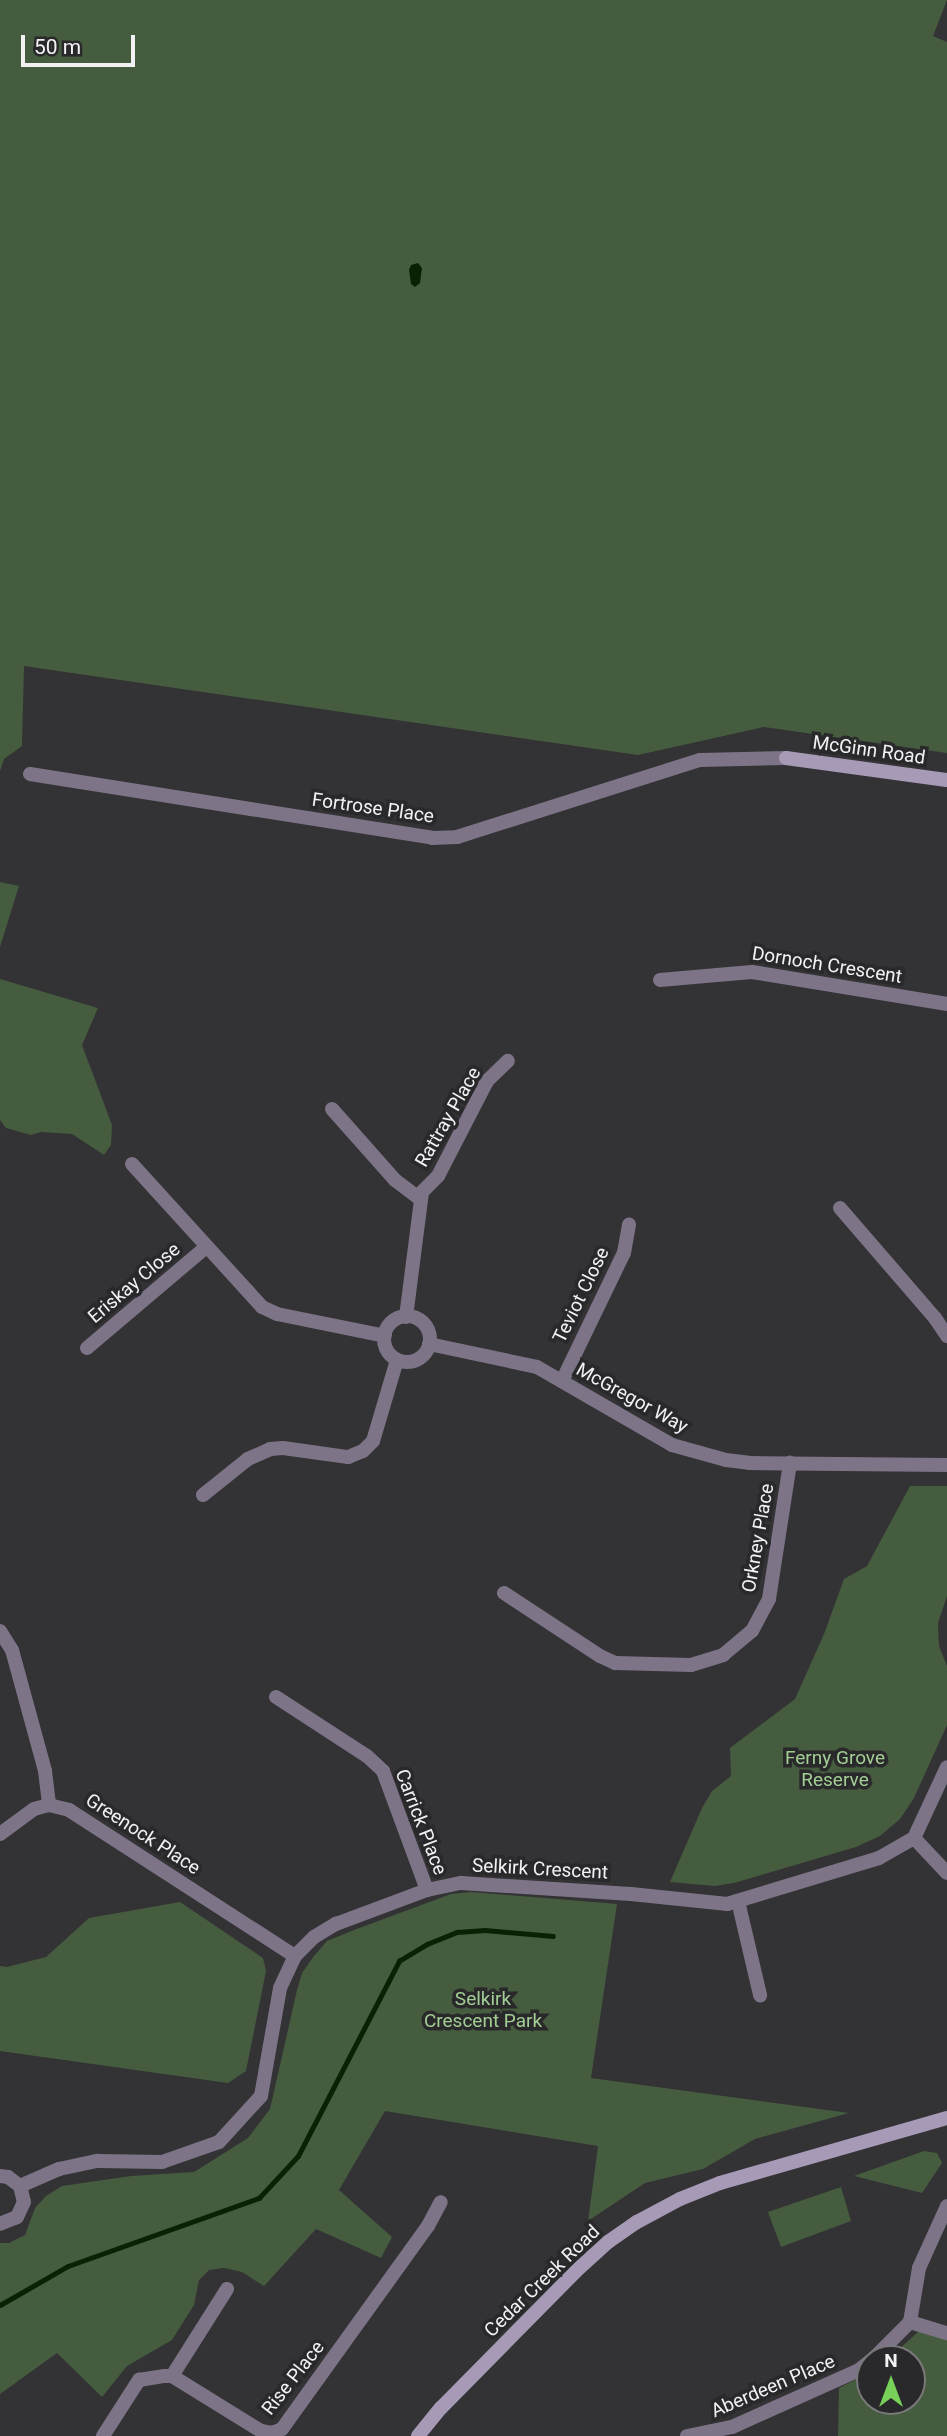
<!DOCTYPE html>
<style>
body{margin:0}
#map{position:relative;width:947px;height:2436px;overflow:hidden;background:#333235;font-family:Roboto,sans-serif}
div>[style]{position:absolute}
.green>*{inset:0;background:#465c3f}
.water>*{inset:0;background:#0a2203}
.stream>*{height:4.5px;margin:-2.25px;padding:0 2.25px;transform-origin:2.25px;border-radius:2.25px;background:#0a2203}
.street>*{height:14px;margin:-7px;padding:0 7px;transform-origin:7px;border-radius:7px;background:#7d7587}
.street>.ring{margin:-7px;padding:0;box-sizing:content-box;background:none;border:14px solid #7d7587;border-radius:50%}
.secondary>*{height:14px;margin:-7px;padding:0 7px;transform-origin:7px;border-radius:7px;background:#a79ab6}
span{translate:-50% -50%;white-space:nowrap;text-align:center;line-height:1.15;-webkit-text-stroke:7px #29282b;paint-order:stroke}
.street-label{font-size:19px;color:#f2f1f3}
.park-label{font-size:19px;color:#a2ce94}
.north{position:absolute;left:856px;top:2345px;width:70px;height:70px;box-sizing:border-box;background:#29282b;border:2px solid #79787b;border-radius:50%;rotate:0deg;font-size:19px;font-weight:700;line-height:28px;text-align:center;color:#f2f1f3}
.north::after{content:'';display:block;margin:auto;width:24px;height:32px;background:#78d259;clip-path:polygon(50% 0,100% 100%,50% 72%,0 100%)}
.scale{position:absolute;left:21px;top:35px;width:114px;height:32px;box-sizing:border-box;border:4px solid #f2f1f3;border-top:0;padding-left:9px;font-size:21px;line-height:24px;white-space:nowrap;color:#f2f1f3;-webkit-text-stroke:5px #29282b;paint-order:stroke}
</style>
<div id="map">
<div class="green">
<i style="clip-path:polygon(0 0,947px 0,933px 36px,947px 42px,947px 753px,764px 727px,638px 755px,24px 666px,22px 746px,4px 759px,0 771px)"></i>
<i style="clip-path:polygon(0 882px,19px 886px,0 947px)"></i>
<i style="clip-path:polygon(0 979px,98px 1008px,82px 1045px,112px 1125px,111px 1145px,104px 1155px,72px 1134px,41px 1132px,31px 1135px,6px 1128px,0 1120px)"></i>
<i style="clip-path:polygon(910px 1486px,947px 1486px,947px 1596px,938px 1623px,939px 1646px,947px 1666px,947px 1725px,914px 1798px,900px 1819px,880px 1836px,856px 1847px,734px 1883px,715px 1886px,670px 1882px,702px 1808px,712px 1791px,731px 1776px,730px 1748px,795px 1699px,824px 1634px,844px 1579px,867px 1566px)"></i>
<i style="clip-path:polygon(471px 1892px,617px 1904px,591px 2078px,849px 2113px,755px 2139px,703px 2169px,645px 2183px,588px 2221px,598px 2146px,385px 2111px,339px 2190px,392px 2237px,381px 2258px,316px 2229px,264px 2286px,242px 2272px,224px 2268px,209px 2270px,199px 2280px,194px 2305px,172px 2340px,127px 2366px,102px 2397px,57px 2353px,0 2394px,0 2243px,9px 2243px,25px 2235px,35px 2208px,46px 2196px,62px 2186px,131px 2176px,194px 2172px,248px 2138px,270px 2109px,297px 1990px,302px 1973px,314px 1956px,327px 1941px,354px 1930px,451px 1894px)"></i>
<i style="clip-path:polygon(180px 1902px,263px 1958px,266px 1971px,246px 2071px,228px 2083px,0 2051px,0 1966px,7px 1967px,46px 1957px,89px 1918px)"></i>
<i style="clip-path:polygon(924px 2151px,937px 2153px,942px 2163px,922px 2193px,854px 2176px)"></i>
<i style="clip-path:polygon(841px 2187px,851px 2221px,781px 2247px,768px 2212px)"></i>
<i style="clip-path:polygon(918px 2332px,932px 2332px,947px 2340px,947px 2436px,838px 2436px,839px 2388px,870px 2372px,870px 2401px,912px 2401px,912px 2359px,888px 2359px)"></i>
</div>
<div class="water">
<i style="clip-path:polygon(418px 263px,422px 268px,420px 283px,415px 287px,411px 284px,409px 270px,411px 265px)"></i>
</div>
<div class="stream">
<i style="left:0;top:2305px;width:78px;rotate:-29.8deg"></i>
<i style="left:68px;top:2266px;width:203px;rotate:-19.6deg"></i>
<i style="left:259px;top:2198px;width:57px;rotate:-47.1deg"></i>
<i style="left:298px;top:2156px;width:220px;rotate:-62.6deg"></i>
<i style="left:399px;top:1961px;width:33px;rotate:-31deg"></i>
<i style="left:427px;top:1944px;width:32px;rotate:-22deg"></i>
<i style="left:457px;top:1932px;width:28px;rotate:-4deg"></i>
<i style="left:485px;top:1930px;width:68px;rotate:5deg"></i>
</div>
<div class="street">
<i style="left:30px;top:774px;width:407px;rotate:9deg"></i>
<i style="left:432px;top:838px;width:25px;rotate:-2deg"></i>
<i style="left:457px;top:837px;width:255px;rotate:-17.6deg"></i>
<i style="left:700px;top:760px;width:86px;rotate:-1.3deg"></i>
<i style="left:660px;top:980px;width:92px;rotate:-5deg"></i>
<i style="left:752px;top:972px;width:198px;rotate:9.3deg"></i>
<i style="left:332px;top:1109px;width:95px;rotate:48.4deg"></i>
<i style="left:395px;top:1180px;width:30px;rotate:37deg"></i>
<i style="left:132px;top:1164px;width:193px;rotate:47.7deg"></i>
<i style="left:262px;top:1307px;width:17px;rotate:25deg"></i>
<i style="left:277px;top:1314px;width:110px;rotate:11.5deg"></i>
<i style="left:840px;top:1208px;width:145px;rotate:49.2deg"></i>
<i style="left:935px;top:1318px;width:22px;rotate:56deg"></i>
<i class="ring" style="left:384px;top:1316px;width:32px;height:32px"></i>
<i style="left:406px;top:1317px;width:126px;rotate:-82.7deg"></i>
<i style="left:422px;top:1192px;width:23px;rotate:-45deg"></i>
<i style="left:438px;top:1176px;width:107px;rotate:-62.7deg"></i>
<i style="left:487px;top:1081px;width:29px;rotate:-44deg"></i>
<i style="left:429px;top:1344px;width:110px;rotate:12deg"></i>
<i style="left:537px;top:1367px;width:156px;rotate:30deg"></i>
<i style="left:672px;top:1445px;width:56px;rotate:15.5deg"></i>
<i style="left:726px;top:1460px;width:23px;rotate:7deg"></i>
<i style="left:749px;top:1463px;width:198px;rotate:0.6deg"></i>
<i style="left:87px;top:1348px;width:156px;rotate:-40.3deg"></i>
<i style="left:562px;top:1381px;width:142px;rotate:-64.2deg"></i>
<i style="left:624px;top:1253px;width:29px;rotate:-80deg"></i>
<i style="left:203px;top:1495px;width:58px;rotate:-38.7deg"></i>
<i style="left:248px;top:1459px;width:24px;rotate:-24deg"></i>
<i style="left:270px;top:1449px;width:13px;rotate:-4deg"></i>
<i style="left:283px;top:1448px;width:66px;rotate:7.9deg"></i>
<i style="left:348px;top:1457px;width:16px;rotate:-22deg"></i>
<i style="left:363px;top:1451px;width:14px;rotate:-45deg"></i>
<i style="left:373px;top:1441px;width:84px;rotate:-73.5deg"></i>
<i style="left:504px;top:1593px;width:115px;rotate:33.3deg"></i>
<i style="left:600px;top:1656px;width:17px;rotate:25deg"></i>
<i style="left:615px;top:1663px;width:76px;rotate:1.5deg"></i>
<i style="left:691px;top:1665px;width:34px;rotate:-17deg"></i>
<i style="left:723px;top:1655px;width:38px;rotate:-40deg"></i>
<i style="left:752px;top:1631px;width:36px;rotate:-62deg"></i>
<i style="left:769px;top:1599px;width:138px;rotate:-81.2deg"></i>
<i style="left:0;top:1631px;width:22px;rotate:58deg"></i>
<i style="left:12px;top:1650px;width:125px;rotate:74.7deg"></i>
<i style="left:45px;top:1771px;width:34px;rotate:83deg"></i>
<i style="left:49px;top:1805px;width:21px;rotate:14deg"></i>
<i style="left:69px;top:1810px;width:269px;rotate:32.9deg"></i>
<i style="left:276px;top:1697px;width:108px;rotate:33deg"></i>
<i style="left:367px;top:1756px;width:22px;rotate:43deg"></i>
<i style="left:383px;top:1771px;width:127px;rotate:69.7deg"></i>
<i style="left:0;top:1834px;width:42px;rotate:-36.3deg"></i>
<i style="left:34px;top:1809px;width:16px;rotate:-15deg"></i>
<i style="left:914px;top:1838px;width:48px;rotate:46.7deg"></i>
<i style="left:738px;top:1901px;width:97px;rotate:76.8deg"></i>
<i style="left:0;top:2176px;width:8px;rotate:7deg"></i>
<i style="left:8px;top:2177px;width:15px;rotate:37deg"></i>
<i style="left:20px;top:2186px;width:16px;rotate:76deg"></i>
<i style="left:24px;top:2202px;width:17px;rotate:115deg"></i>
<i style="left:17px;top:2217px;width:18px;rotate:158deg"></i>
<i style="left:20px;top:2186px;width:43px;rotate:-23.6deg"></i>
<i style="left:59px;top:2169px;width:40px;rotate:-12deg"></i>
<i style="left:98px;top:2161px;width:64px;rotate:0.9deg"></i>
<i style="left:162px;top:2162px;width:60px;rotate:-19.3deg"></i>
<i style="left:219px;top:2142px;width:62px;rotate:-47.6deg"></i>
<i style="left:261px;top:2096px;width:110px;rotate:-80deg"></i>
<i style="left:280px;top:1988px;width:35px;rotate:-65deg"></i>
<i style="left:295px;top:1956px;width:27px;rotate:-45deg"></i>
<i style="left:314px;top:1937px;width:26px;rotate:-31deg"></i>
<i style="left:336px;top:1924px;width:97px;rotate:-20.5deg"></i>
<i style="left:427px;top:1890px;width:35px;rotate:-12deg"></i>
<i style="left:461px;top:1883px;width:170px;rotate:3.7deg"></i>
<i style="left:631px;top:1894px;width:97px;rotate:5.9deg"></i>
<i style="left:727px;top:1904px;width:159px;rotate:-16.8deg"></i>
<i style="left:879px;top:1858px;width:40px;rotate:-29.7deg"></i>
<i style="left:914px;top:1838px;width:78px;rotate:-65.1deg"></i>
<i style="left:910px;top:2322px;width:39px;rotate:17deg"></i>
<i style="left:873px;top:2359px;width:52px;rotate:-45deg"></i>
<i style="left:910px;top:2322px;width:55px;rotate:-80.5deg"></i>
<i style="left:919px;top:2268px;width:68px;rotate:-65.7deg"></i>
<i style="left:172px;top:2376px;width:103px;rotate:-57.7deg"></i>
<i style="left:103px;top:2436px;width:67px;rotate:-57.3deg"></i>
<i style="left:139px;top:2380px;width:26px;rotate:-9deg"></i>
<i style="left:165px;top:2376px;width:7px"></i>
<i style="left:172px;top:2376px;width:105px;rotate:31.7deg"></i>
<i style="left:261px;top:2431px;width:11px;rotate:10deg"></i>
<i style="left:272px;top:2433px;width:11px;rotate:-22deg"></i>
<i style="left:282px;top:2429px;width:250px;rotate:-54.3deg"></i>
<i style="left:428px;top:2226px;width:27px;rotate:-62deg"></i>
<i style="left:687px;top:2436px;width:46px;rotate:-11.3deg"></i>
<i style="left:732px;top:2427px;width:139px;rotate:-24.2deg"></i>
<i style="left:859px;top:2370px;width:14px;rotate:-39deg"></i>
</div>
<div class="secondary">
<i style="left:786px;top:758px;width:162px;rotate:7.8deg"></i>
<i style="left:418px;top:2436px;width:36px;rotate:-51deg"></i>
<i style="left:441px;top:2408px;width:192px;rotate:-45.4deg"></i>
<i style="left:576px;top:2271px;width:43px;rotate:-42.2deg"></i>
<i style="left:608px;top:2242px;width:35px;rotate:-35deg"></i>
<i style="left:637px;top:2222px;width:49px;rotate:-28.1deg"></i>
<i style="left:680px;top:2199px;width:43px;rotate:-21.8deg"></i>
<i style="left:720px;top:2183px;width:236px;rotate:-16deg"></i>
</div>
<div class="street-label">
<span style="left:869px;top:750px;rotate:8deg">McGinn Road</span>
<span style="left:373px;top:808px;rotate:8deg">Fortrose Place</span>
<span style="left:827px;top:965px;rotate:9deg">Dornoch Crescent</span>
<span style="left:448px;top:1117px;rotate:-60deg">Rattray Place</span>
<span style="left:134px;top:1283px;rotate:-40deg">Eriskay Close</span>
<span style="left:581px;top:1295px;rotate:-64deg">Teviot Close</span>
<span style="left:632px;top:1398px;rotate:29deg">McGregor Way</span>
<span style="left:758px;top:1538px;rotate:-80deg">Orkney Place</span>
<span style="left:421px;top:1822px;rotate:69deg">Carrick Place</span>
<span style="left:143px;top:1834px;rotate:33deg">Greenock Place</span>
<span style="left:540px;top:1869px;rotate:3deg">Selkirk Crescent</span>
<span style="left:542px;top:2281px;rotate:-44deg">Cedar Creek Road</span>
<span style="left:293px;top:2378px;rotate:-52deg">Rise Place</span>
<span style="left:773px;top:2386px;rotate:-23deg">Aberdeen Place</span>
</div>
<div class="park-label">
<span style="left:835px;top:1769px">Ferny Grove<br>Reserve</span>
<span style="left:483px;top:2010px">Selkirk<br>Crescent Park</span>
</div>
<div class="north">N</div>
<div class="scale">50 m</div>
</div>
